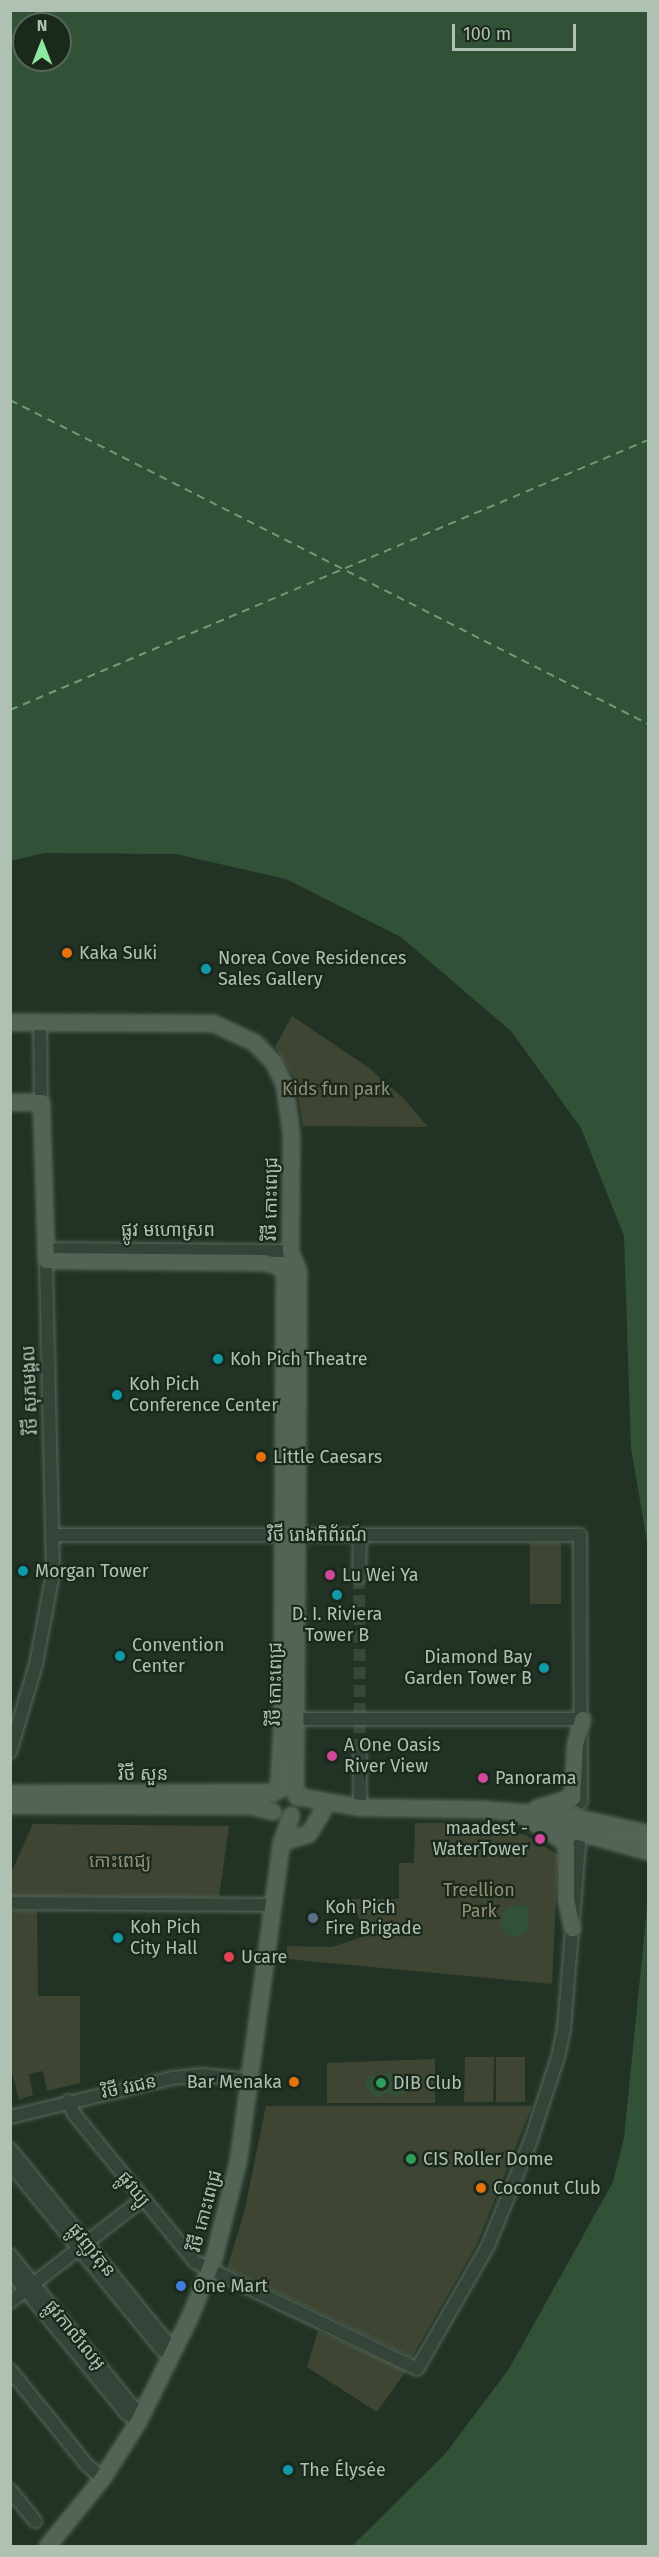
<!DOCTYPE html>
<meta charset="utf-8">
<style>
body{margin:0}
#map{position:relative;width:659px;height:2557px;overflow:hidden;background:#223325;font-family:"Fira Sans","Noto Sans Khmer",sans-serif}
div>[style]{position:absolute}
.green>*{inset:0;background:#3e4633}
.water>*{inset:0;background:#325238}
.ferry>*{height:1.5px;margin-top:-0.75px;transform-origin:0;background:repeating-linear-gradient(90deg,#6d9c75 0 8px,transparent 0 14px)}
.minor-tunnel>*{height:12px;margin-top:-6px;transform-origin:0;background:repeating-linear-gradient(90deg,#37483a 0 12px,transparent 0 18px)}
.roads{filter:drop-shadow(0 0 2px #59685b) drop-shadow(0 0 2px #59685b)}
.minor>*{height:12px;margin:-6px;padding:0 6px;transform-origin:6px;border-radius:6px;background:#354438}
.major>*{height:15px;margin:-7.5px;padding:0 7.5px;transform-origin:7.5px;border-radius:7.5px;background:#536456}
.dots>*{width:16px;height:16px;translate:-50% -50%;box-sizing:border-box;border:3px solid #1b291d;border-radius:50%}
span{translate:-50% -50%;white-space:nowrap;text-align:center;line-height:1.15;-webkit-text-stroke:4.5px #1b291d;paint-order:stroke}
.poi-label{font-size:18px;color:#afc1b3}
.left{translate:0 -50%;text-align:left}
.right{translate:-100% -50%;text-align:right}
.park-label{font-size:18px;color:#948e71}
.street-label{font-size:18px;color:#afc1b3}
.frame{position:absolute;inset:0;border:12px solid #afc1b3;pointer-events:none}
.north{position:absolute;left:12px;top:12px;width:60px;height:60px;box-sizing:border-box;background:#1b291d;border:2px solid #566659;border-radius:50%;rotate:0deg;font-size:16px;font-weight:700;line-height:24px;text-align:center;color:#afc1b3}
.north::after{content:'';display:block;margin:auto;width:21px;height:27px;background:#8de8a2;clip-path:polygon(50% 0,100% 100%,50% 72%,0 100%)}
.scale{position:absolute;left:452px;top:24px;width:124px;height:27px;box-sizing:border-box;border:3px solid #afc1b3;border-top:0;padding-left:8px;font-size:18px;line-height:21px;white-space:nowrap;color:#afc1b3;-webkit-text-stroke:4px #1b291d;paint-order:stroke}
</style>
<div id="map">
<div class="green">
<i style="clip-path:polygon(292px 1016px,369px 1068px,403px 1098px,428px 1127px,303px 1126px,296px 1081px,275px 1047px)"></i>
<i style="clip-path:polygon(530px 1543px,561px 1543px,561px 1604px,530px 1604px)"></i>
<i style="clip-path:polygon(415px 1823px,467px 1823px,495px 1828px,526px 1835px,558px 1855px,552px 1984px,287px 1959px,287px 1946px,332px 1947px,365px 1936px,352px 1899px,399px 1899px,399px 1863px,414px 1863px)"></i>
<i style="clip-path:polygon(33px 1824px,229px 1826px,219px 1897px,11px 1896px,11px 1873px)"></i>
<i style="clip-path:polygon(10px 1911px,37px 1911px,38px 1996px,80px 1996px,80px 2083px,47px 2091px,43px 2071px,29px 2074px,33px 2095px,19px 2100px,11px 2068px)"></i>
<i style="clip-path:polygon(465px 2057px,494px 2057px,493px 2102px,464px 2102px)"></i>
<i style="clip-path:polygon(496px 2057px,525px 2057px,525px 2102px,496px 2102px)"></i>
<i style="clip-path:polygon(435px 2059px,435px 2103px,327px 2103px,327px 2063px)"></i>
<i style="clip-path:polygon(266px 2106px,532px 2106px,477px 2244px,412px 2357px,227px 2268px,244px 2213px)"></i>
<i style="clip-path:polygon(318px 2331px,406px 2371px,377px 2412px,307px 2367px)"></i>
</div>
<div class="water">
<i style="clip-path:polygon(evenodd,10px 11px,648px 11px,648px 1547px,631px 1448px,624px 1236px,581px 1128px,511px 1031px,401px 937px,286px 879px,176px 854px,44px 853px,11px 861px,10px 11px,24px 24px,60px 24px,60px 60px,24px 60px,24px 24px)"></i>
<i style="clip-path:polygon(648px 1898px,648px 2546px,352px 2546px,445px 2454px,509px 2369px,613px 2182px,624px 2138px)"></i>
<i style="clip-path:polygon(513px 1905px,528px 1907px,527px 1932px,516px 1938px,503px 1933px,500px 1923px,503px 1912px)"></i>
<i style="clip-path:polygon(389px 2073px,408px 2076px,412px 2089px,398px 2096px,384px 2093px,377px 2099px,366px 2086px,366px 2077px)"></i>
</div>
<div class="ferry">
<i style="left:10px;top:400px;width:716px;rotate:26.92deg"></i>
<i style="left:10px;top:710px;width:693px;rotate:-22.94deg"></i>
</div>
<div class="minor-tunnel">
<i style="left:359px;top:1577px;width:178px;rotate:89.7deg"></i>
</div>
<div class="roads">
<div class="minor">
<i style="left:40px;top:1022px;width:80px;rotate:89.3deg"></i>
<i style="left:46px;top:1249px;width:244px;rotate:0.5deg"></i>
<i style="left:54px;top:1535px;width:526px"></i>
<i style="left:580px;top:1535px;width:267px;rotate:89.8deg"></i>
<i style="left:359px;top:1577px;width:42px;rotate:-88.6deg"></i>
<i style="left:287px;top:1719px;width:295px"></i>
<i style="left:10px;top:1752px;width:92px;rotate:-73.5deg"></i>
<i style="left:36px;top:1664px;width:93px;rotate:-79.4deg"></i>
<i style="left:53px;top:1573px;width:313px;rotate:-91.3deg"></i>
<i style="left:360px;top:1755px;width:52px;rotate:90deg"></i>
<i style="left:10px;top:1903px;width:263px;rotate:0.4deg"></i>
<i style="left:68px;top:2101px;width:14px;rotate:65deg"></i>
<i style="left:74px;top:2114px;width:191px;rotate:50.7deg"></i>
<i style="left:195px;top:2262px;width:246px;rotate:25.7deg"></i>
<i style="left:417px;top:2369px;width:142px;rotate:-60deg"></i>
<i style="left:488px;top:2246px;width:114px;rotate:-67.9deg"></i>
<i style="left:531px;top:2140px;width:87px;rotate:-72deg"></i>
<i style="left:558px;top:2057px;width:30px;rotate:-78deg"></i>
<i style="left:564px;top:2028px;width:185px;rotate:-85.3deg"></i>
<i style="left:10px;top:2117px;width:168px;rotate:-13.5deg"></i>
<i style="left:173px;top:2078px;width:30px;rotate:-6deg"></i>
<i style="left:203px;top:2075px;width:47px;rotate:6.1deg"></i>
<i style="left:10px;top:2149px;width:249px;rotate:50.9deg"></i>
<i style="left:167px;top:2342px;width:10px;rotate:29deg"></i>
<i style="left:10px;top:2164px;width:240px;rotate:50.7deg"></i>
<i style="left:162px;top:2350px;width:11px;rotate:27deg"></i>
<i style="left:10px;top:2255px;width:194px;rotate:51.1deg"></i>
<i style="left:132px;top:2406px;width:12px;rotate:35deg"></i>
<i style="left:10px;top:2271px;width:185px;rotate:50.7deg"></i>
<i style="left:127px;top:2414px;width:13px;rotate:32deg"></i>
<i style="left:10px;top:2302px;width:168px;rotate:-37.8deg"></i>
<i style="left:10px;top:2370px;width:122px;rotate:51deg"></i>
<i style="left:87px;top:2465px;width:20px;rotate:41deg"></i>
<i style="left:10px;top:2490px;width:40px;rotate:51deg"></i>
</div>
<div class="major">
<i style="left:10px;top:1022px;width:203px;rotate:0.3deg"></i>
<i style="left:213px;top:1023px;width:45px;rotate:24.9deg"></i>
<i style="left:254px;top:1042px;width:29px;rotate:46deg"></i>
<i style="left:274px;top:1063px;width:23px;rotate:65deg"></i>
<i style="left:284px;top:1084px;width:50px;rotate:82deg"></i>
<i style="left:291px;top:1134px;width:117px;rotate:90.5deg"></i>
<i style="left:290px;top:1251px;width:22px;rotate:68deg"></i>
<i style="left:298px;top:1271px;width:523px;rotate:90.33deg"></i>
<i style="left:10px;top:1102px;width:31px"></i>
<i style="left:41px;top:1102px;width:158px;rotate:88.2deg"></i>
<i style="left:46px;top:1260px;width:217px;rotate:0.5deg"></i>
<i style="left:263px;top:1262px;width:16px;rotate:14deg"></i>
<i style="left:279px;top:1266px;width:8px;rotate:50deg"></i>
<i style="left:284px;top:1272px;width:447px;rotate:90.3deg"></i>
<i style="left:282px;top:1719px;width:71px;rotate:93.2deg"></i>
<i style="left:10px;top:1793px;width:264px;rotate:-0.2deg"></i>
<i style="left:296px;top:1796px;width:65px;rotate:9.8deg"></i>
<i style="left:360px;top:1807px;width:121px;rotate:0.9deg"></i>
<i style="left:481px;top:1809px;width:89px;rotate:4.5deg"></i>
<i style="left:570px;top:1816px;width:80px;rotate:12.3deg"></i>
<i style="left:10px;top:1805px;width:243px;rotate:0.2deg"></i>
<i style="left:253px;top:1806px;width:20px;rotate:15deg"></i>
<i style="left:536px;top:1808px;width:38px;rotate:-17deg"></i>
<i style="left:572px;top:1797px;width:53px;rotate:-86.8deg"></i>
<i style="left:575px;top:1744px;width:26px;rotate:-74deg"></i>
<i style="left:518px;top:1813px;width:50px;rotate:31.2deg"></i>
<i style="left:561px;top:1839px;width:9px;rotate:58deg"></i>
<i style="left:566px;top:1847px;width:52px;rotate:90deg"></i>
<i style="left:566px;top:1899px;width:30px;rotate:78deg"></i>
<i style="left:546px;top:1823px;width:106px;rotate:15.4deg"></i>
<i style="left:281px;top:1842px;width:28px;rotate:-17deg"></i>
<i style="left:308px;top:1834px;width:26px;rotate:-58deg"></i>
<i style="left:47px;top:2546px;width:87px;rotate:-51deg"></i>
<i style="left:102px;top:2478px;width:67px;rotate:-57.7deg"></i>
<i style="left:138px;top:2421px;width:115px;rotate:-63.7deg"></i>
<i style="left:189px;top:2318px;width:67px;rotate:-68deg"></i>
<i style="left:214px;top:2256px;width:99px;rotate:-76deg"></i>
<i style="left:238px;top:2160px;width:321px;rotate:-82.3deg"></i>
<i style="left:281px;top:1842px;width:29px;rotate:-70deg"></i>
</div>
</div>
<div class="dots">
<i style="left:67px;top:953px;background:#e8710a"></i>
<i style="left:206px;top:969px;background:#0f9aa8"></i>
<i style="left:218px;top:1359px;background:#0f9aa8"></i>
<i style="left:117px;top:1395px;background:#0f9aa8"></i>
<i style="left:261px;top:1457px;background:#e8710a"></i>
<i style="left:23px;top:1571px;background:#0f9aa8"></i>
<i style="left:330px;top:1575px;background:#d1479c"></i>
<i style="left:337px;top:1595px;background:#0f9aa8"></i>
<i style="left:120px;top:1656px;background:#0f9aa8"></i>
<i style="left:544px;top:1668px;background:#0f9aa8"></i>
<i style="left:332px;top:1756px;background:#d1479c"></i>
<i style="left:483px;top:1778px;background:#d1479c"></i>
<i style="left:540px;top:1839px;background:#d1479c"></i>
<i style="left:313px;top:1918px;background:#5c6f8a"></i>
<i style="left:118px;top:1938px;background:#0f9aa8"></i>
<i style="left:229px;top:1957px;background:#e0444e"></i>
<i style="left:294px;top:2082px;background:#e8710a"></i>
<i style="left:381px;top:2083px;background:#2e9e5b"></i>
<i style="left:411px;top:2159px;background:#2e9e5b"></i>
<i style="left:481px;top:2188px;background:#e8710a"></i>
<i style="left:181px;top:2286px;background:#3f7fe0"></i>
<i style="left:288px;top:2470px;background:#0f9aa8"></i>
</div>
<div class="poi-label">
<span class="left" style="left:79px;top:953px">Kaka Suki</span>
<span class="left" style="left:218px;top:969px">Norea Cove Residences<br>Sales Gallery</span>
<span class="left" style="left:230px;top:1359px">Koh Pich Theatre</span>
<span class="left" style="left:129px;top:1395px">Koh Pich<br>Conference Center</span>
<span class="left" style="left:273px;top:1457px">Little Caesars</span>
<span class="left" style="left:35px;top:1571px">Morgan Tower</span>
<span class="left" style="left:342px;top:1575px">Lu Wei Ya</span>
<span style="left:337px;top:1625px">D. I. Riviera<br>Tower B</span>
<span class="left" style="left:132px;top:1656px">Convention<br>Center</span>
<span class="right" style="left:532px;top:1668px">Diamond Bay<br>Garden Tower B</span>
<span class="left" style="left:344px;top:1756px">A One Oasis<br>River View</span>
<span class="left" style="left:495px;top:1778px">Panorama</span>
<span class="right" style="left:528px;top:1839px">maadest -<br>WaterTower</span>
<span class="left" style="left:325px;top:1918px">Koh Pich<br>Fire Brigade</span>
<span class="left" style="left:130px;top:1938px">Koh Pich<br>City Hall</span>
<span class="left" style="left:241px;top:1957px">Ucare</span>
<span class="right" style="left:282px;top:2082px">Bar Menaka</span>
<span class="left" style="left:393px;top:2083px">DIB Club</span>
<span class="left" style="left:423px;top:2159px">CIS Roller Dome</span>
<span class="left" style="left:493px;top:2188px">Coconut Club</span>
<span class="left" style="left:193px;top:2286px">One Mart</span>
<span class="left" style="left:300px;top:2470px">The Élysée</span>
</div>
<div class="park-label">
<span style="left:336px;top:1089px">Kids fun park</span>
<span style="left:120px;top:1861px">កោះពេជ្យ</span>
<span style="left:479px;top:1901px">Treellion<br>Park</span>
</div>
<div class="street-label">
<span style="left:271px;top:1199px;rotate:-89deg">វិថី កោះពេជ្រ</span>
<span style="left:168px;top:1230px">ផ្លូវ មហោស្រព</span>
<span style="left:30px;top:1390px;rotate:-92deg">វិថី សុភមង្គល</span>
<span style="left:317px;top:1535px">វិថី រោងពិព័រណ៍</span>
<span style="left:275px;top:1684px;rotate:-89deg">វិថី កោះពេជ្រ</span>
<span style="left:143px;top:1774px">វិថី សួន</span>
<span style="left:129px;top:2087px;rotate:-12deg">វិថី វរជន</span>
<span style="left:134px;top:2189px;rotate:51deg">ផ្លូវឃ្យូ</span>
<span style="left:205px;top:2211px;rotate:-75deg">វិថី កោះពេជ្រ</span>
<span style="left:92px;top:2250px;rotate:51deg">ផ្លូវញូវតុន</span>
<span style="left:75px;top:2335px;rotate:51deg">ផ្លូវកាលីលេអូ</span>
</div>
<div class="frame"></div>
<div class="north">N</div>
<div class="scale">100 m</div>
</div>
